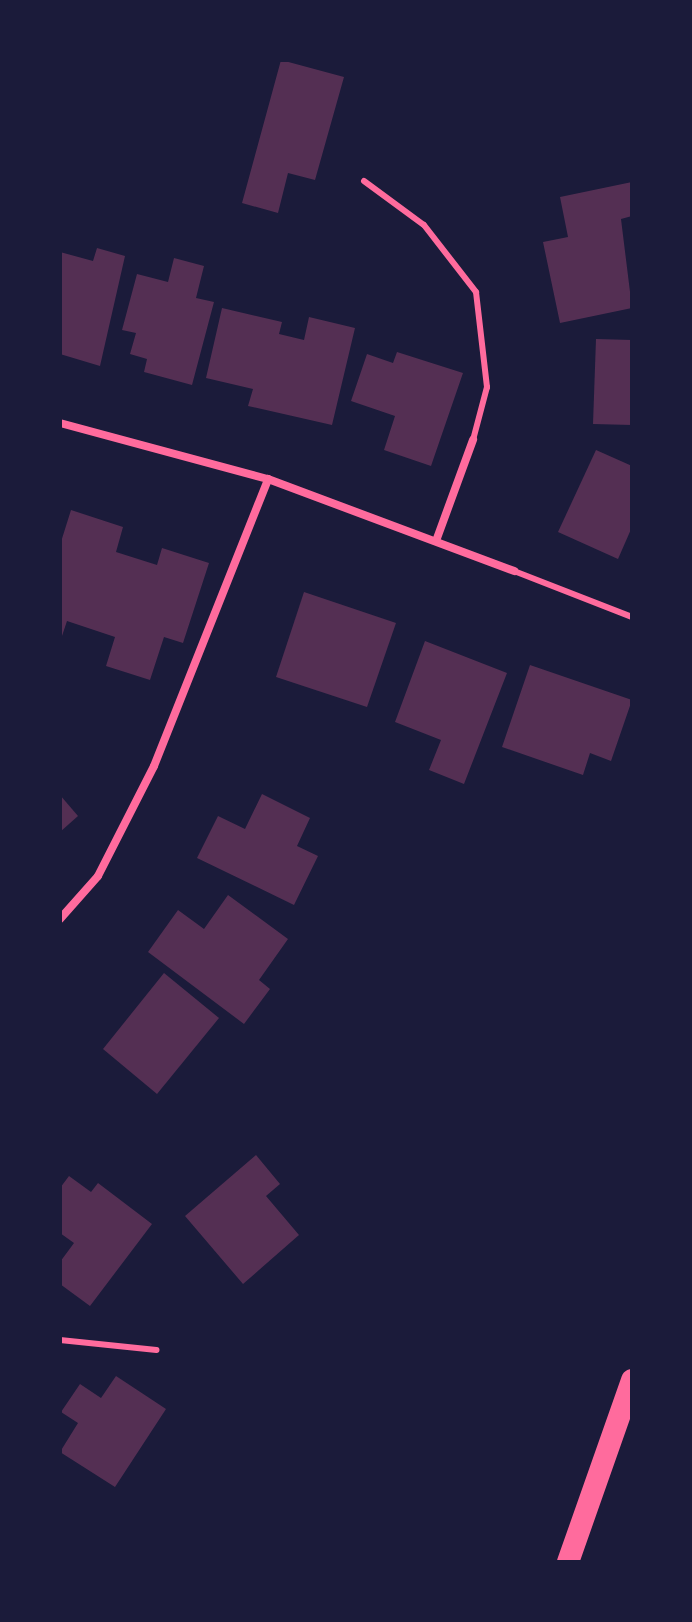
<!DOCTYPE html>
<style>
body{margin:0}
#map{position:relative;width:692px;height:1622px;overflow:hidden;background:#1b1b3a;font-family:"Nunito Sans",sans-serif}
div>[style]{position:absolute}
.building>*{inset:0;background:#542f53}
.service>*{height:6px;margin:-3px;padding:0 3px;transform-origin:3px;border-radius:3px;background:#ff6b9d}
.minor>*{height:8px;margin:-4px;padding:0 4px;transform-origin:4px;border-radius:4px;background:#ff6b9d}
.trunk>*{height:22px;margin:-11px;padding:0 11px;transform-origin:11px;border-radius:11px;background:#ff6b9d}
span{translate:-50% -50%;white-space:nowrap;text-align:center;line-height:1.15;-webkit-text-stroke:7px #1b1b3a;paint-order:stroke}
.frame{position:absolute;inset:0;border:62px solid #1b1b3a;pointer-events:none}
</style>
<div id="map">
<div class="building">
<i style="clip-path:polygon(281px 60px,344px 77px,315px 180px,288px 173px,278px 213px,242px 203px)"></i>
<i style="clip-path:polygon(632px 182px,632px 216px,621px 219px,632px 308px,560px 323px,543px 242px,568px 237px,560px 197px)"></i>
<i style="clip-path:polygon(97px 248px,125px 256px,100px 366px,60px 354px,60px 252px,93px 261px)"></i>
<i style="clip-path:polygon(174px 258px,204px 266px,196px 298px,214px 302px,192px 385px,144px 372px,147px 359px,130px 354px,136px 333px,122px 330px,137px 274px,168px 282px)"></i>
<i style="clip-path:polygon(222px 308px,282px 322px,279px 334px,304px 340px,309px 317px,355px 328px,332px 425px,248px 406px,253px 389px,206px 378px)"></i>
<i style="clip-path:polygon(596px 339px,632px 340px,632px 425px,593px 424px)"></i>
<i style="clip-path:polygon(397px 352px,463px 373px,431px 466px,384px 450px,395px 416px,351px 401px,367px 354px,393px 363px)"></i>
<i style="clip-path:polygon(596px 450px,632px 466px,632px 527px,618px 559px,558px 532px)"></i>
<i style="clip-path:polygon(71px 510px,123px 527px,116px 552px,157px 565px,162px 548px,209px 563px,183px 643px,164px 637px,150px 680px,106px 666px,115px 637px,67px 621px,60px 642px,60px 545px)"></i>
<i style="clip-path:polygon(304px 592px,396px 623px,367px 707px,276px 677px)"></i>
<i style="clip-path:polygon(425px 641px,507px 673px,464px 784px,429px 770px,441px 740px,395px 722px)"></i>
<i style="clip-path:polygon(530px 665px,632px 700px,611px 761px,590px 753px,583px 775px,502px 747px)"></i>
<i style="clip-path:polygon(262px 794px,310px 818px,297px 846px,318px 856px,294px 905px,197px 858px,218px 816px,245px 829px)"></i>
<i style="clip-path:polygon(60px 795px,78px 816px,60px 832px)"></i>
<i style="clip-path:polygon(228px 895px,288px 939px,259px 980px,270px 989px,244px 1024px,148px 952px,178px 910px,204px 929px)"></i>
<i style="clip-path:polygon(164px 973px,219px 1018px,157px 1094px,103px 1049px)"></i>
<i style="clip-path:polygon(256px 1155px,280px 1184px,266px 1196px,299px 1235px,243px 1284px,185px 1216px)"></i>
<i style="clip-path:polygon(69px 1176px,91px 1192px,98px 1183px,152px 1224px,90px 1306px,60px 1284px,60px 1262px,74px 1243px,60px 1233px,60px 1188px)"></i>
<i style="clip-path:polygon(116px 1376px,166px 1409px,115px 1487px,60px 1452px,78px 1423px,61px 1412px,80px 1384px,101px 1398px)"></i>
</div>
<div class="service">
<i style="left:364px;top:181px;width:74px;rotate:36.3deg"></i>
<i style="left:424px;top:225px;width:85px;rotate:52.2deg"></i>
<i style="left:476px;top:292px;width:96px;rotate:83.4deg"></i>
<i style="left:487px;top:387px;width:55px;rotate:104.8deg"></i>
<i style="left:514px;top:571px;width:127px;rotate:21.3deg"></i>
<i style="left:60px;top:1340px;width:97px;rotate:5.9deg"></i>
</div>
<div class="minor">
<i style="left:60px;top:423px;width:215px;rotate:15.1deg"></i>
<i style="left:268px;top:479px;width:263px;rotate:20.5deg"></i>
<i style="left:436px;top:541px;width:108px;rotate:-69.9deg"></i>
<i style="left:60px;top:919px;width:57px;rotate:-48.5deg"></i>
<i style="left:98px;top:876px;width:123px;rotate:-63deg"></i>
<i style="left:154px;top:766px;width:309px;rotate:-68.3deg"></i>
</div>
<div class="trunk">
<i style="left:568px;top:1562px;width:193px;rotate:-70.6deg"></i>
</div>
<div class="frame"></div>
</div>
